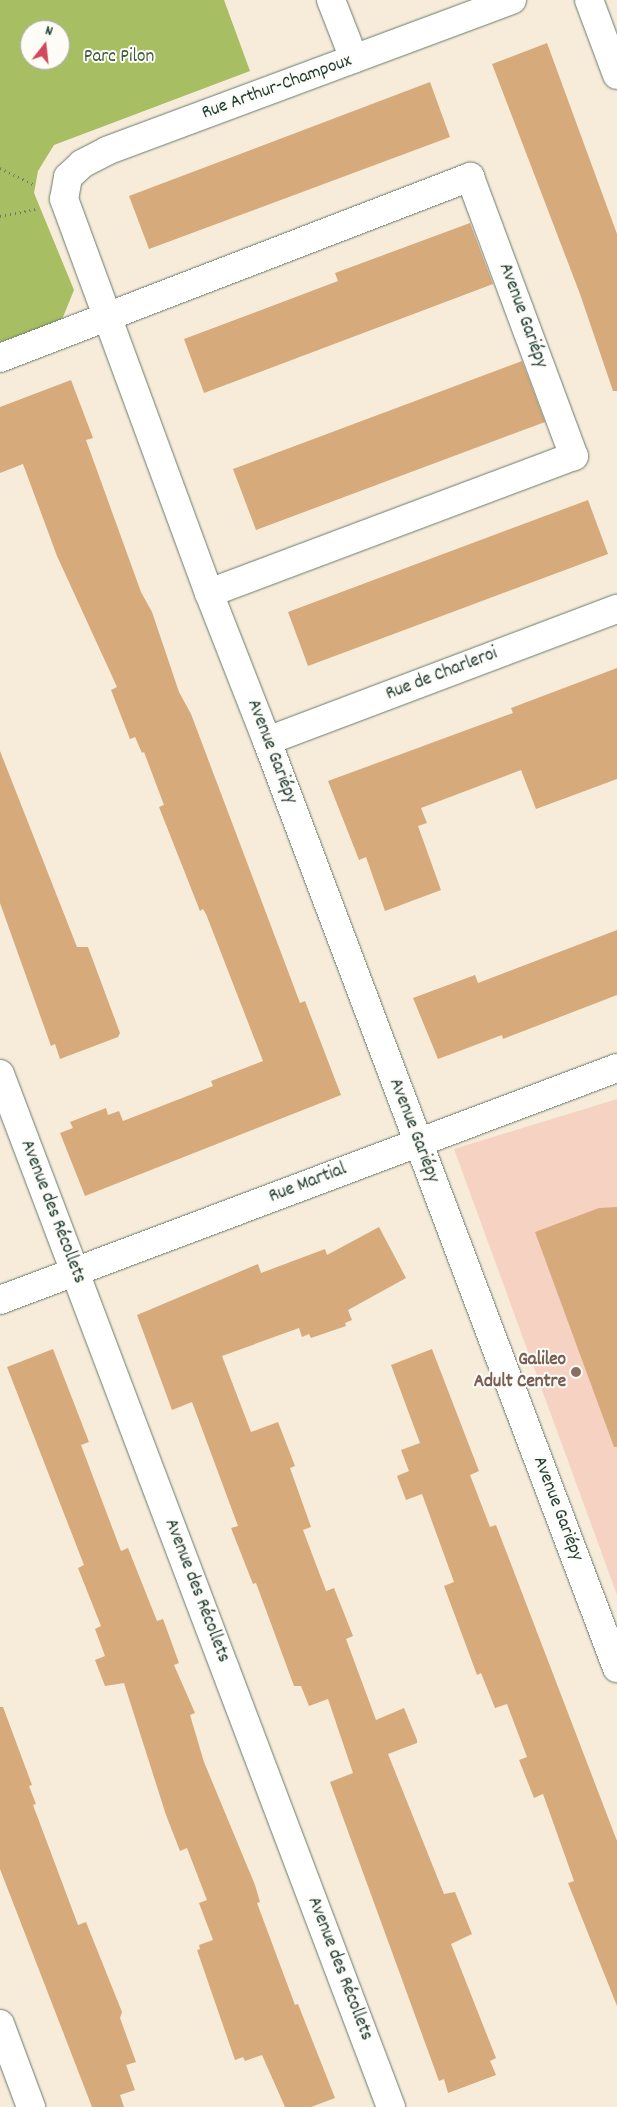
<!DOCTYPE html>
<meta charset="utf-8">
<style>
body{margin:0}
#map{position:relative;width:617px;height:2107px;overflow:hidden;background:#f6ecd9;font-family:Dekko,sans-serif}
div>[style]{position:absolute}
.built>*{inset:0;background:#f5d2c2}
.green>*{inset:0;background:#a8be63}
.building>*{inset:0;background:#d7aa7b}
.path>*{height:3px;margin-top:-1.5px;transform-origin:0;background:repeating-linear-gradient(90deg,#6a7a6e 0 1px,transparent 0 5px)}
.roads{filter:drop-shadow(0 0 1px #6a7a6e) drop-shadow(0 0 1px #6a7a6e)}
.minor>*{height:28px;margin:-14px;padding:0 14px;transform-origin:14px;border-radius:14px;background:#fff}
.major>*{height:28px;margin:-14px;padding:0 14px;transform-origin:14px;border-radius:14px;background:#fff}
.dots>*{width:14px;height:14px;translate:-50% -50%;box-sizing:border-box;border:2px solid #fdfcf7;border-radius:50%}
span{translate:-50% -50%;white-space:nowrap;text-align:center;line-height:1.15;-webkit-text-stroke:4px #fdfcf7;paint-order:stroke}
.park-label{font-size:19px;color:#415d40}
.street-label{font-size:19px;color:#1f3d34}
.education-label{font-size:19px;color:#785e54;font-weight:700}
.right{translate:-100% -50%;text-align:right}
.north{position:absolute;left:20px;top:20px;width:50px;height:50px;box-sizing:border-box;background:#fdfcf7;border:1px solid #a4b0a9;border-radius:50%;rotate:16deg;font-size:14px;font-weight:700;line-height:20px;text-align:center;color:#1f3d34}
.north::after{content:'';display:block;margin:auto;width:18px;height:22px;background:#d1495b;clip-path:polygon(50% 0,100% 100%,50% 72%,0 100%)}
</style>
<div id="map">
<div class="built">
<i style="clip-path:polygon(617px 1099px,617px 1595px,454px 1149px)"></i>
</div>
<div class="green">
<i style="clip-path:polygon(evenodd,0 0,224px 0,250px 71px,54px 145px,38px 171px,34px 193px,74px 290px,61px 322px,0 342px,0 0,30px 30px,60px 30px,60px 60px,30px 60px,30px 30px)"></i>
</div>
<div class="building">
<i style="clip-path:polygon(547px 43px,617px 234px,617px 391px,613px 391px,580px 294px,492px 64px)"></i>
<i style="clip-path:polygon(430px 82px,450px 137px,149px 249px,129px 196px)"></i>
<i style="clip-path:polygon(470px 223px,493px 284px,204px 393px,184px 339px,338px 281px,335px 273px)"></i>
<i style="clip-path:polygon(522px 361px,545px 422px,256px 530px,233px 469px)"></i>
<i style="clip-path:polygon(71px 380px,93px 438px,86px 440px,141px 592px,152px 612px,179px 692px,191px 714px,300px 1003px,305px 1001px,341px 1095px,85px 1196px,60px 1133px,73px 1128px,70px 1122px,106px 1108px,108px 1115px,119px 1111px,123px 1121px,213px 1086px,211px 1081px,263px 1061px,206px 914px,203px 909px,200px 911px,159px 807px,164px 805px,144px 752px,142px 753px,135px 737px,130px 739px,111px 690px,117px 687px,57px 556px,23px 464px,0 473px,0 407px)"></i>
<i style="clip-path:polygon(588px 500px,608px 554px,308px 666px,288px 612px)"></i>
<i style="clip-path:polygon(617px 668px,617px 779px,536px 809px,521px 770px,421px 808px,427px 823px,418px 826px,441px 890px,385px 911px,366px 857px,359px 860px,328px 781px,513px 713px,511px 708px)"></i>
<i style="clip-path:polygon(0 751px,77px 947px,88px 947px,120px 1033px,118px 1037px,60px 1059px,55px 1044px,51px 1046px,0 903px)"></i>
<i style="clip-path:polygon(617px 930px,617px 995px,503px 1039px,502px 1035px,438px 1059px,413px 998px,475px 975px,478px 983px)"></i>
<i style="clip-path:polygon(617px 1207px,617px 1447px,614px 1447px,535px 1232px,599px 1208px)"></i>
<i style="clip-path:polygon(379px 1227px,406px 1278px,348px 1310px,352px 1320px,345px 1323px,346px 1326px,311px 1338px,309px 1334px,302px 1337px,299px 1328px,222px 1356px,251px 1432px,278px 1422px,295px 1466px,290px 1468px,311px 1527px,303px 1530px,326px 1591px,334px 1588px,353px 1636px,346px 1639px,376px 1720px,404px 1708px,417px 1740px,417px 1743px,388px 1754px,444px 1894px,455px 1892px,472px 1934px,451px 1944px,496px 2058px,490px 2061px,496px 2075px,448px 2093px,444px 2079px,439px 2081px,330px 1782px,353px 1773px,328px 1699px,309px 1706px,301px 1686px,294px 1686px,256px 1583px,253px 1584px,231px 1528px,238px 1526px,192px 1402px,172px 1410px,137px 1315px,258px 1264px,261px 1273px,325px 1249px,327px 1255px)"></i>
<i style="clip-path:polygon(53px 1349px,89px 1442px,81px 1445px,121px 1551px,128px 1548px,157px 1621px,163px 1619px,179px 1663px,174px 1665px,195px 1713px,190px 1715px,204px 1762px,255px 1885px,260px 1902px,257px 1903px,295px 2005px,298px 2004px,335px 2098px,311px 2107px,285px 2107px,262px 2055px,245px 2061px,243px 2057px,235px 2060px,197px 1950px,200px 1949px,199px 1945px,213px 1940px,199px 1903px,207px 1900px,187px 1848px,180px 1851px,166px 1815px,124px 1683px,105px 1686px,95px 1660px,105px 1656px,95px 1629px,101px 1626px,78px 1568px,84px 1565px,7px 1367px)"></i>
<i style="clip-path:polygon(432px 1349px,479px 1471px,470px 1475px,490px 1527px,496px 1525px,617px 1841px,617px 2006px,568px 1883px,574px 1881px,543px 1794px,534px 1798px,519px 1760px,527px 1757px,507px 1704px,495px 1708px,481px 1673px,477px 1675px,444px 1586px,454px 1582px,422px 1494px,406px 1500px,397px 1476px,409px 1471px,401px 1450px,420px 1443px,391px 1365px)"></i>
<i style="clip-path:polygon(0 1707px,3px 1707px,32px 1785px,29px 1786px,36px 1804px,33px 1805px,78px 1925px,86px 1922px,122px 2012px,120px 2018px,136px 2062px,126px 2065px,135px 2090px,120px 2095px,124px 2107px,92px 2107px,0 1869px)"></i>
</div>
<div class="path">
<i style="left:0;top:168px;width:39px;rotate:26deg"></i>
<i style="left:0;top:216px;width:36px;rotate:-11deg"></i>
</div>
<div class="roads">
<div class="minor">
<i style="left:331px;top:0;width:63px;rotate:68.7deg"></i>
<i style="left:512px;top:0;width:432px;rotate:159.6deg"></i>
<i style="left:107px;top:151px;width:28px;rotate:153deg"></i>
<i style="left:82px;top:164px;width:19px;rotate:137deg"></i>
<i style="left:68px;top:177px;width:22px;rotate:100deg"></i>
<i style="left:64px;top:199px;width:420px;rotate:69.8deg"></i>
<i style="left:209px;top:593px;width:159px;rotate:68.6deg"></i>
<i style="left:267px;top:741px;width:991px;rotate:69.32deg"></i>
<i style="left:0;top:358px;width:504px;rotate:-21.06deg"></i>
<i style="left:470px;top:177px;width:298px;rotate:69.6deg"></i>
<i style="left:574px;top:456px;width:390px;rotate:159.4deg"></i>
<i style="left:267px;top:741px;width:374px;rotate:-20.7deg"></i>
<i style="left:0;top:1074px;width:1105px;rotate:69.27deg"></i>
<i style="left:0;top:1300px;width:659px;rotate:-20.61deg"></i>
<i style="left:0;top:2024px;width:89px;rotate:69.5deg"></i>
</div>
<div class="major">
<i style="left:589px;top:0;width:80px;rotate:69.5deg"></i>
</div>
</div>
<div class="dots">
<i style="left:576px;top:1372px;background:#8d6e63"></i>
</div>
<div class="park-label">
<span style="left:119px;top:58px">Parc Pilon</span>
</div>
<div class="street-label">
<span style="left:277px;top:88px;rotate:-20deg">Rue Arthur-Champoux</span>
<span style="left:522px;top:316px;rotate:70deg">Avenue Gariépy</span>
<span style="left:442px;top:675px;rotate:-21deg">Rue de Charleroi</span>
<span style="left:271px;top:752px;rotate:69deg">Avenue Gariépy</span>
<span style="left:413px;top:1131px;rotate:69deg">Avenue Gariépy</span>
<span style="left:308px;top:1184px;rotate:-21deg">Rue Martial</span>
<span style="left:52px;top:1212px;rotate:69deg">Avenue des Récollets</span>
<span style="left:557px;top:1509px;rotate:69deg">Avenue Gariépy</span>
<span style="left:196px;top:1591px;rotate:69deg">Avenue des Récollets</span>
<span style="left:339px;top:1969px;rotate:69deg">Avenue des Récollets</span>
</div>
<div class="education-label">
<span class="right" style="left:566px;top:1372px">Galileo<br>Adult Centre</span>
</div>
<div class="north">N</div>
</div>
